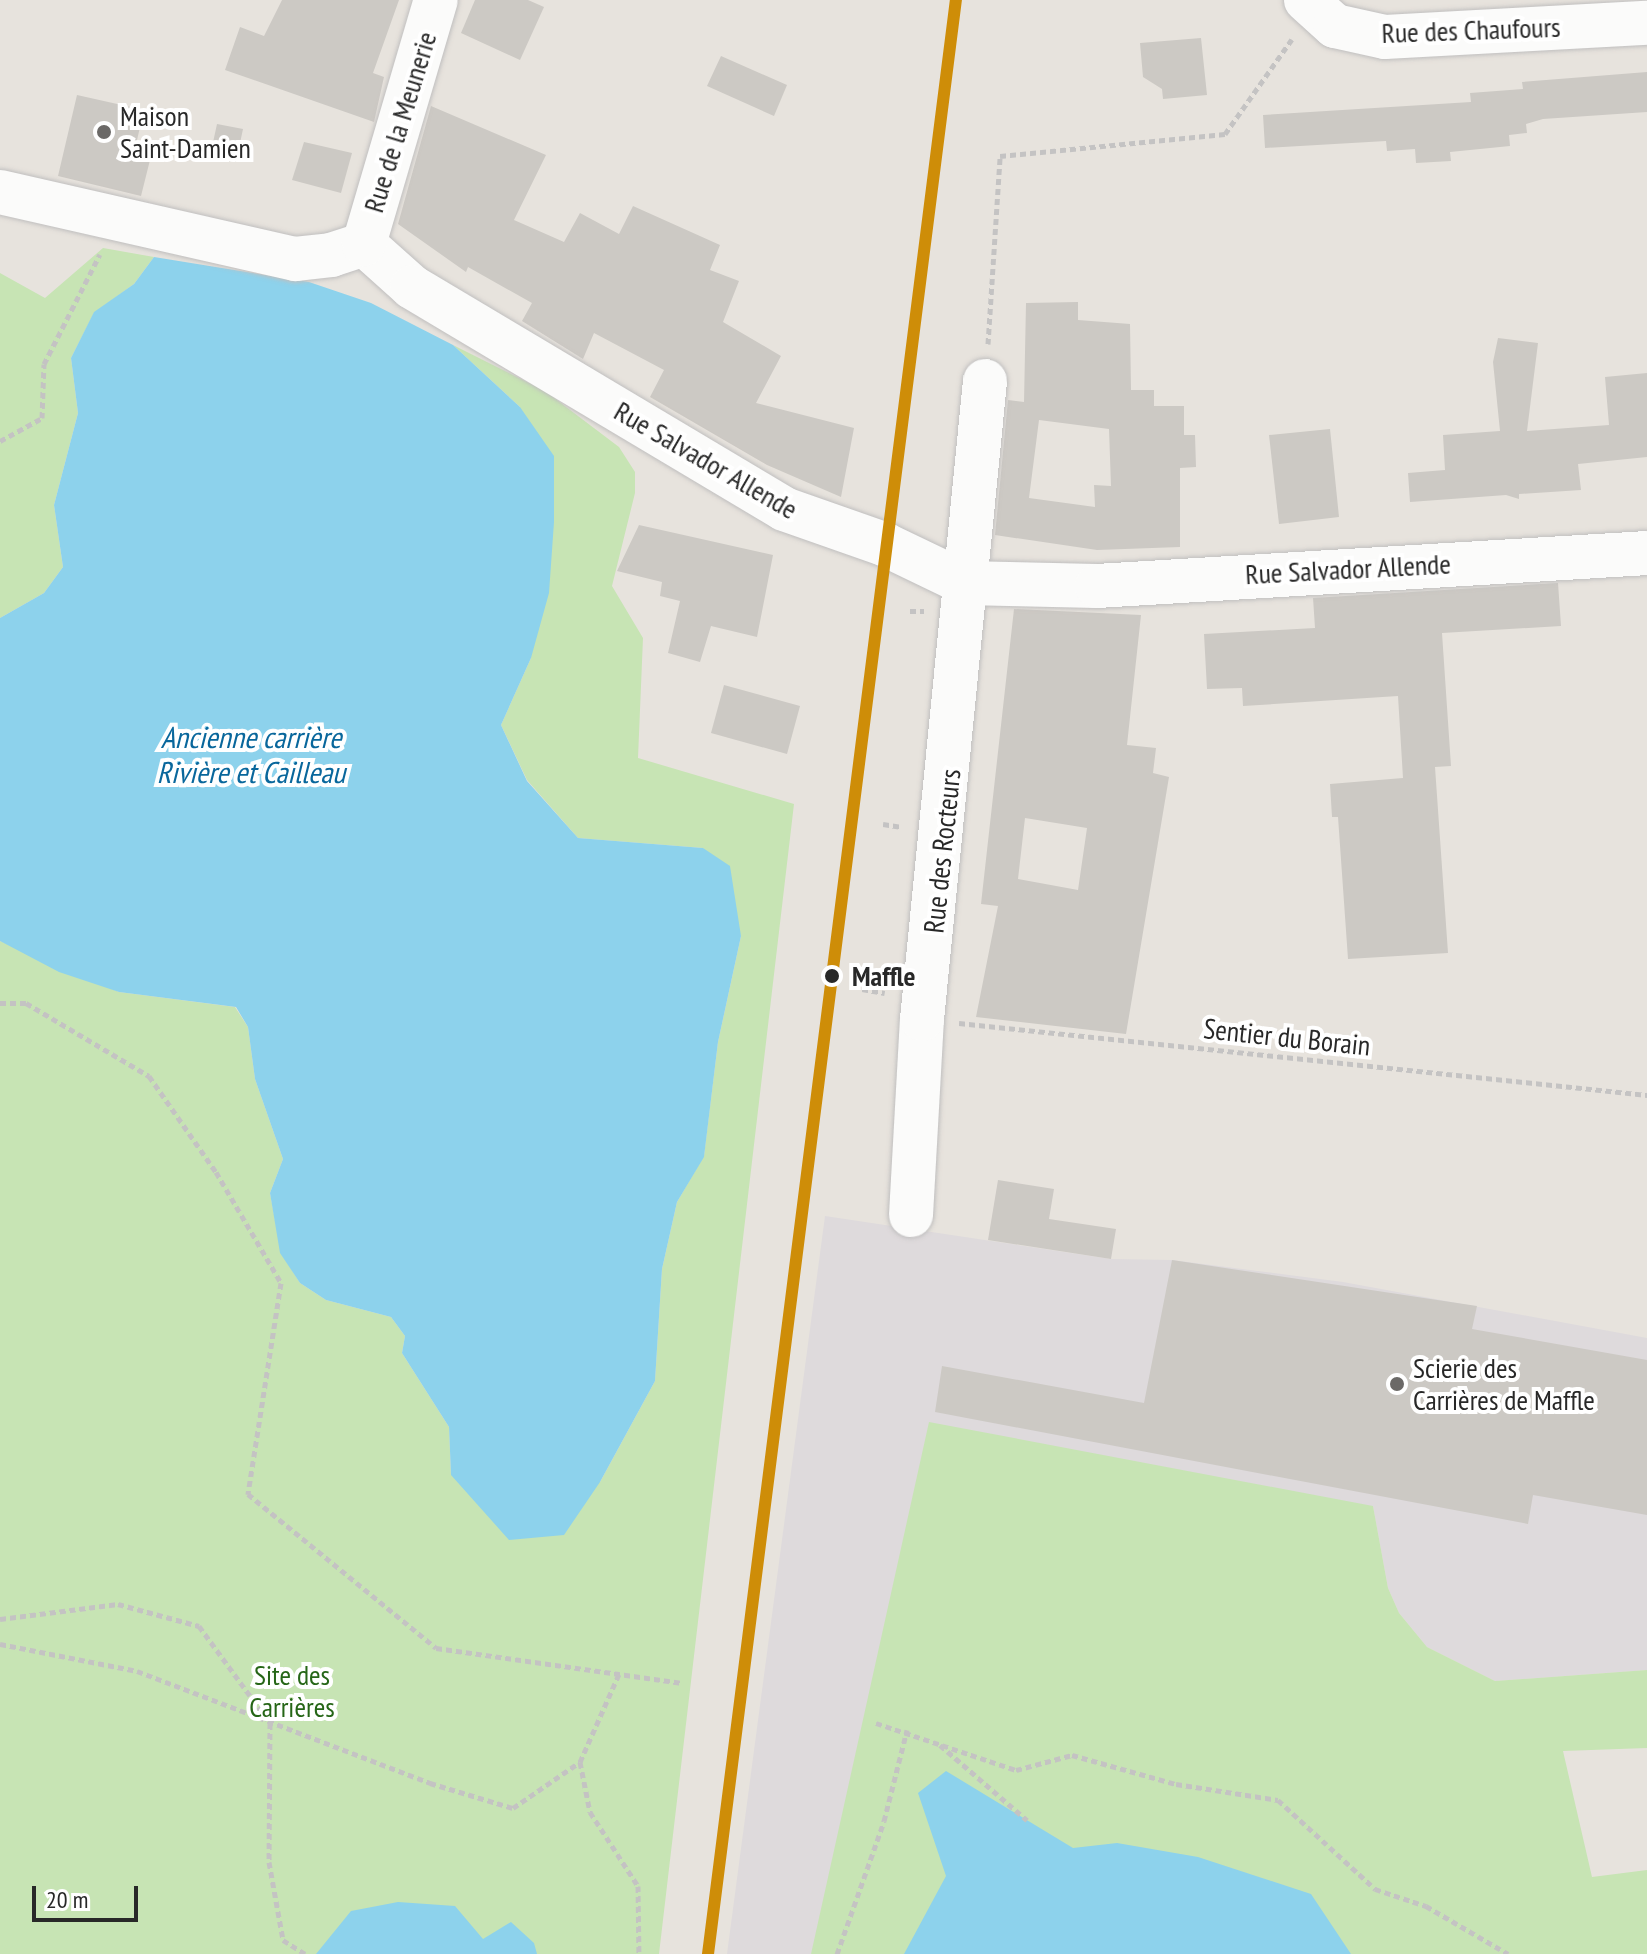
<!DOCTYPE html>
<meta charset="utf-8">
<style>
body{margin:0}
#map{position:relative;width:1647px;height:1954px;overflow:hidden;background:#e7e3dd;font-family:"PT Sans Narrow",sans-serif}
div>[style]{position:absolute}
.industrial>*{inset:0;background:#dedadc}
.green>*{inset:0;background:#c7e4b4}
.water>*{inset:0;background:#8dd2ec}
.building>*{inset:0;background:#ccc9c4}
.path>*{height:5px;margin-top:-2.5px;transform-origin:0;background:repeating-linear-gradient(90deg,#c4c3c3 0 6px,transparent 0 10px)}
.roads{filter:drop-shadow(0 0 2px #c0bfbf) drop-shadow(0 0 2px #c0bfbf)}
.minor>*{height:44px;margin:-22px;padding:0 22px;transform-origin:22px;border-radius:22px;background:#fbfbfa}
.rail-1>*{height:12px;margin:-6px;padding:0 6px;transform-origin:6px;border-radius:6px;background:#ce8d08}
.dots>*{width:22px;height:22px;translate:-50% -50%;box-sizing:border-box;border:4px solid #fff;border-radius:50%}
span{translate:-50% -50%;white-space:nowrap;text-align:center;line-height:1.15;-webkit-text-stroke:8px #fff;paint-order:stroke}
.street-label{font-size:28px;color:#282828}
.poi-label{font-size:28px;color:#282828}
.left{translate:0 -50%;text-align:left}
.stop-label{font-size:28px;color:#282828;font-weight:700}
.park-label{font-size:28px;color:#266617}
.water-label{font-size:30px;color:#09679c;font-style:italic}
.scale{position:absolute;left:32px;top:1886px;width:106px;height:36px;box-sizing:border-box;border:4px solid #282828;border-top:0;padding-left:10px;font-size:24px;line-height:28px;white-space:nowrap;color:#282828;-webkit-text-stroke:6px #fff;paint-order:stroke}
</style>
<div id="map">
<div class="industrial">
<i style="clip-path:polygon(825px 1216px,1111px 1259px,1172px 1260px,1343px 1282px,1647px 1338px,1647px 1670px,1495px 1681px,1427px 1647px,1399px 1613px,1388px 1588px,1373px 1506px,811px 1954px,727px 1954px)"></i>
</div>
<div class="green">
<i style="clip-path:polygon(103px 248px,154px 257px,134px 284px,94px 313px,71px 358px,78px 413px,54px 505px,63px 567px,44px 593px,0 618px,0 273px,45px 298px)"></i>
<i style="clip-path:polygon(453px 345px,545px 391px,619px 447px,635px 472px,635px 493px,612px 586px,643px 638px,638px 758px,794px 804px,659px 1954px,0 1954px,0 941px,119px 992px,235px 1007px,248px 1027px,255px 1079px,283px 1159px,270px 1193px,281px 1253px,300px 1283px,326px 1300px,391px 1317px,405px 1336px,402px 1353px,449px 1427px,451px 1475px,600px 1482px,655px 1381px,662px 1269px,677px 1202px,704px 1156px,718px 1042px,741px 936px,703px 848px,578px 838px,527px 780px,501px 725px,531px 658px,520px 407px)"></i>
<i style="clip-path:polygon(929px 1422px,1373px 1506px,1388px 1588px,1399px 1613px,1427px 1647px,1495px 1681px,1647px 1670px,1647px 1748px,1563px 1751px,1592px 1877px,1647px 1870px,1647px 1954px,811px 1954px)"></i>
</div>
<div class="water">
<i style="clip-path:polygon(154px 257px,309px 282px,371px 303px,453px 345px,520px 407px,554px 456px,554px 522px,549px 593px,531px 658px,501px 725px,527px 781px,578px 838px,703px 848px,730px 866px,741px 936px,718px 1042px,704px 1157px,677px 1202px,662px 1269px,655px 1381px,600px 1482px,564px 1535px,509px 1540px,451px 1475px,449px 1427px,402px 1353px,405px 1336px,391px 1317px,326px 1300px,300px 1283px,280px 1253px,270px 1193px,283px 1159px,255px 1079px,248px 1027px,236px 1007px,119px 992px,59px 972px,0 941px,0 618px,44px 593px,63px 567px,54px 505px,78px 413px,71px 358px,94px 312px,134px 284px)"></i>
<i style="clip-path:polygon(946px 1771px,1073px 1848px,1117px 1843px,1198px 1857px,1311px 1894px,1351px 1954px,904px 1954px,946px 1876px,918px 1793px)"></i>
<i style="clip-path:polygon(398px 1902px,455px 1906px,483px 1939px,511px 1922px,534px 1943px,537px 1954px,316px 1954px,351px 1911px)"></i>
</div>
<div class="building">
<i style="clip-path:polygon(282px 0,399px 0,373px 73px,384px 77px,374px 122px,225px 70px,240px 27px,264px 36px)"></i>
<i style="clip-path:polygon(475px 0,528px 0,544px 7px,520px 60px,461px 33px)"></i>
<i style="clip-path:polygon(1201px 38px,1207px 95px,1163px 99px,1162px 89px,1143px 77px,1140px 43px)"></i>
<i style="clip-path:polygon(721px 56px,787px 85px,774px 116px,707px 86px)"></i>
<i style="clip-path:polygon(1647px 72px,1647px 112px,1543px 119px,1526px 124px,1527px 133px,1509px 135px,1510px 146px,1450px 152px,1451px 161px,1416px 163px,1415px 149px,1387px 151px,1386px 141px,1265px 148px,1263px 115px,1471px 102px,1470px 93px,1523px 89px,1522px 82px)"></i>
<i style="clip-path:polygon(77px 95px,144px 110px,134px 153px,151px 156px,141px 196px,58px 176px)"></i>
<i style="clip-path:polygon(431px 106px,546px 155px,514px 220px,564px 242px,580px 213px,619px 234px,633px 206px,720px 245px,710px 270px,739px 281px,723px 322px,781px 356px,756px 403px,854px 428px,841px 497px,767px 465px,650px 397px,664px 370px,594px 333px,583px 359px,522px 321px,532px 303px,468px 267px,466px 272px,398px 224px)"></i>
<i style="clip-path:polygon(217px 124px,243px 129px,236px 162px,210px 156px)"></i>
<i style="clip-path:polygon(304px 142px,352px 153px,341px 193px,292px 180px)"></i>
<i style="clip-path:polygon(evenodd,1078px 302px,1078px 320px,1130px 324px,1131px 390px,1154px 390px,1154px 406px,1184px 406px,1184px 435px,1195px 435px,1196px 467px,1180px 468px,1180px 547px,1097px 550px,995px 535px,1008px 400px,1024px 402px,1026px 303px,1078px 302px,1039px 420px,1109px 429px,1111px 486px,1094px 485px,1095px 507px,1029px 498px,1039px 420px)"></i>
<i style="clip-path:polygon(1498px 338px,1538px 343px,1527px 431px,1609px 425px,1605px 377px,1647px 373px,1647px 457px,1578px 464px,1581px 490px,1519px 494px,1519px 499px,1506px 495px,1410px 502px,1408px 473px,1445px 470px,1443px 435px,1500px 431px,1493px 362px)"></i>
<i style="clip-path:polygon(1330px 429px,1339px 517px,1279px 524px,1269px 435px)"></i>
<i style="clip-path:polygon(639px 525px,773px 555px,757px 637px,711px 626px,700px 662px,668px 653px,680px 601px,660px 596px,662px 582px,617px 571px)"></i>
<i style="clip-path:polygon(1558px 583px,1561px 626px,1442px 633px,1451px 766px,1435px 767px,1448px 953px,1348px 959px,1338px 817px,1332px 817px,1330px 784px,1403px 778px,1398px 696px,1243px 706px,1242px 688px,1207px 689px,1204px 634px,1315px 628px,1313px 598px)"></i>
<i style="clip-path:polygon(evenodd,1014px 609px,1141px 615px,1127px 745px,1156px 748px,1153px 773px,1169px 777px,1126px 1034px,976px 1017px,998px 906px,981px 904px,1014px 609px,1025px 818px,1087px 828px,1078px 890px,1018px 879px,1025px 818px)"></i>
<i style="clip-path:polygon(724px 685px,800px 706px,787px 754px,711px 733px)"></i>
<i style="clip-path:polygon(998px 1180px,1054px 1189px,1049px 1219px,1116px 1229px,1111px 1259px,988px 1240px)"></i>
<i style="clip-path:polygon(1172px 1260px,1477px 1306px,1472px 1329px,1647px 1360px,1647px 1515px,1533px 1495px,1528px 1524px,935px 1412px,942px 1366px,1144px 1403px)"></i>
</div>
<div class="path">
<i style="left:988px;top:344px;width:188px;rotate:-86.3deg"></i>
<i style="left:1000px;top:156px;width:226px;rotate:-5.6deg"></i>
<i style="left:1225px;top:134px;width:116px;rotate:-54.8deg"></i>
<i style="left:0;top:441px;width:48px;rotate:-28.7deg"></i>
<i style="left:42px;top:418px;width:54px;rotate:-87.9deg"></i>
<i style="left:44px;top:364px;width:123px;rotate:-63deg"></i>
<i style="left:910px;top:611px;width:14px"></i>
<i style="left:883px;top:824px;width:19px;rotate:9deg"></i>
<i style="left:862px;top:989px;width:23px;rotate:10deg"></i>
<i style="left:0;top:1003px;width:26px"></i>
<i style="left:26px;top:1003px;width:143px;rotate:30.7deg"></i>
<i style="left:149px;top:1076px;width:117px;rotate:55.1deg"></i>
<i style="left:216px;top:1172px;width:129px;rotate:59.6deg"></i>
<i style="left:281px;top:1283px;width:214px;rotate:98.9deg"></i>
<i style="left:248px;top:1494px;width:243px;rotate:39.3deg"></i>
<i style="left:436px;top:1648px;width:247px;rotate:8.1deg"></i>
<i style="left:959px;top:1023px;width:692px;rotate:5.97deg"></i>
<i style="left:0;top:1619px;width:119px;rotate:-7.2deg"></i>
<i style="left:118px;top:1604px;width:84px;rotate:15.2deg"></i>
<i style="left:199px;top:1626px;width:120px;rotate:53.8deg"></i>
<i style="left:270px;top:1723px;width:139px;rotate:90.4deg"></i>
<i style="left:269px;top:1862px;width:79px;rotate:79.8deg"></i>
<i style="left:283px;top:1940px;width:26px;rotate:32deg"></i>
<i style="left:0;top:1644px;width:140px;rotate:11.1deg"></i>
<i style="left:137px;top:1671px;width:314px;rotate:20.9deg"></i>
<i style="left:430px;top:1783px;width:87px;rotate:16.8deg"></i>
<i style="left:513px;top:1808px;width:81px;rotate:-34.5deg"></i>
<i style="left:580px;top:1762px;width:96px;rotate:-66.1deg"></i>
<i style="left:876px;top:1723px;width:148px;rotate:18.6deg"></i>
<i style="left:1016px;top:1770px;width:58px;rotate:-15deg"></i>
<i style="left:1072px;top:1755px;width:108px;rotate:15.6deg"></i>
<i style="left:1176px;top:1784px;width:103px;rotate:8.9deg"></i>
<i style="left:1278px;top:1800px;width:132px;rotate:42.5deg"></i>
<i style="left:1375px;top:1889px;width:54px;rotate:18.4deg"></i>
<i style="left:1426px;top:1906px;width:95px;rotate:30.3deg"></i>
<i style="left:940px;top:1745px;width:115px;rotate:40.8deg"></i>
<i style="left:580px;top:1762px;width:51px;rotate:78.7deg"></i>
<i style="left:590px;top:1812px;width:88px;rotate:57deg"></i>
<i style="left:638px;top:1886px;width:68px;rotate:89.2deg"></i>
<i style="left:837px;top:1954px;width:141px;rotate:-70.5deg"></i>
<i style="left:884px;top:1821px;width:94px;rotate:-75.8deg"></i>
</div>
<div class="roads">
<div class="minor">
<i style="left:1306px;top:0;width:39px;rotate:42deg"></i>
<i style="left:1335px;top:26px;width:51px;rotate:12.4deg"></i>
<i style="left:1385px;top:37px;width:262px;rotate:-3.1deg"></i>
<i style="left:0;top:192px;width:303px;rotate:12.8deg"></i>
<i style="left:295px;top:259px;width:36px;rotate:-6deg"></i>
<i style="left:331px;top:255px;width:35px;rotate:-18deg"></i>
<i style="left:364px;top:244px;width:64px;rotate:41.9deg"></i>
<i style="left:412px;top:287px;width:433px;rotate:30.8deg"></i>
<i style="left:784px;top:509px;width:108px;rotate:19.4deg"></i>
<i style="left:886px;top:545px;width:88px;rotate:25.7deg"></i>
<i style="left:965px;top:583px;width:132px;rotate:1.3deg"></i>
<i style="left:1097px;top:586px;width:551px;rotate:-3.43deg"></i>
<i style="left:364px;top:244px;width:254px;rotate:-73.6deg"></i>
<i style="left:911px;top:1215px;width:196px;rotate:-86.8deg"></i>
<i style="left:922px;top:1019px;width:641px;rotate:-84.36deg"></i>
</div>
</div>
<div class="rail-1">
<i style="left:708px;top:1954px;width:1970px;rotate:-82.77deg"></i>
</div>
<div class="dots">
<i style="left:104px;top:132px;background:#6b6967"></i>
<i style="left:832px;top:976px;background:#282828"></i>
<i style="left:1397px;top:1384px;background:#6b6967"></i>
</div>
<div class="street-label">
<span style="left:1471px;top:30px;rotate:-2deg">Rue des Chaufours</span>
<span style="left:400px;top:122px;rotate:-73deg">Rue de la Meunerie</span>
<span style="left:706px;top:460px;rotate:30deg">Rue Salvador Allende</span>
<span style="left:1348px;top:569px;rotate:-3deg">Rue Salvador Allende</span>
<span style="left:942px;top:851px;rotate:-84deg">Rue des Rocteurs</span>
<span style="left:1287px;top:1037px;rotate:6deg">Sentier du Borain</span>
</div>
<div class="poi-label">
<span class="left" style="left:120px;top:132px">Maison<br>Saint-Damien</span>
<span class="left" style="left:1413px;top:1384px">Scierie des<br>Carrières de Maffle</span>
</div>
<div class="stop-label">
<span class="left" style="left:852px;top:976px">Maffle</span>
</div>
<div class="park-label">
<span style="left:292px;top:1691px">Site des<br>Carrières</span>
</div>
<div class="water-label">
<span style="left:251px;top:754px">Ancienne carrière<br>Rivière et Cailleau</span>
</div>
<div class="scale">20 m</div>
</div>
